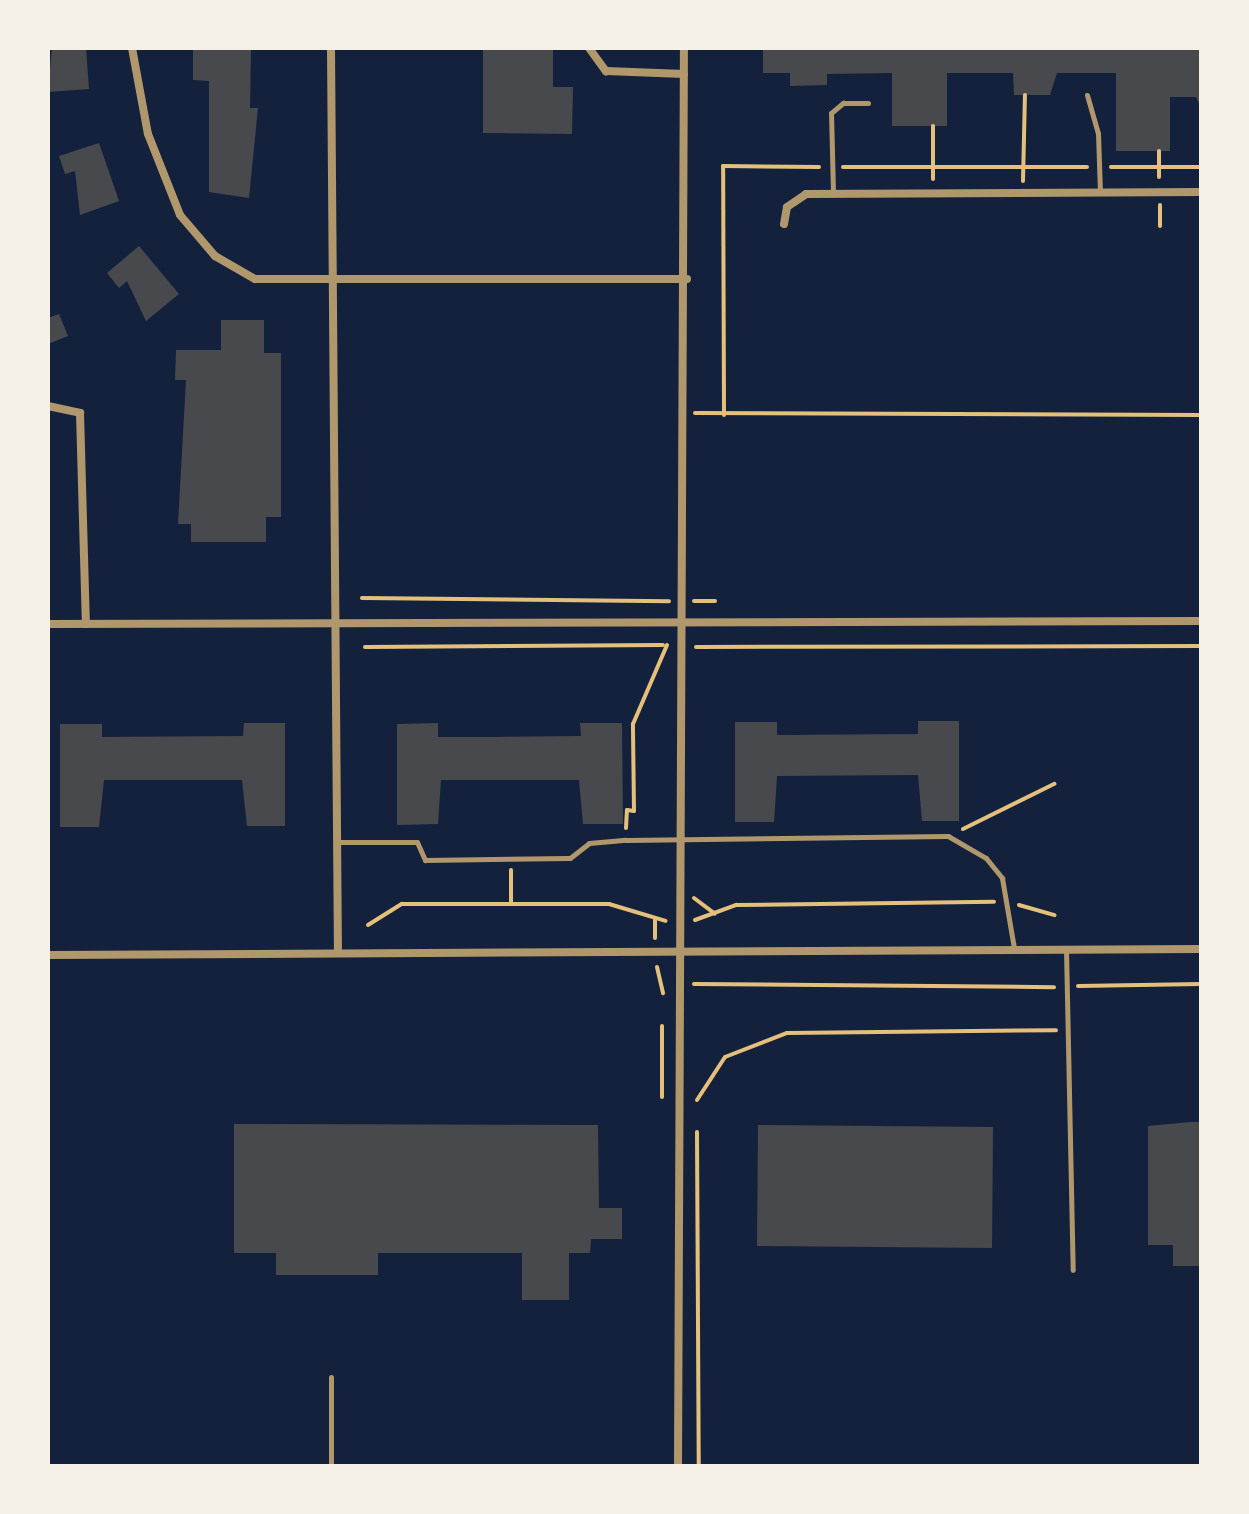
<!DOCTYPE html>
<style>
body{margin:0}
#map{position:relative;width:1249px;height:1514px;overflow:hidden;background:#14213d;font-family:"Nunito Sans",sans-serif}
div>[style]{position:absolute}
.building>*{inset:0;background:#48494c}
.path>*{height:4px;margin:-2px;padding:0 2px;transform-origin:2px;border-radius:2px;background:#e5c07b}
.service>*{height:5px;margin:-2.5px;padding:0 2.5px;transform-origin:2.5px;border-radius:2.5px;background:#b1986c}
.minor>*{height:8px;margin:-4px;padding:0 4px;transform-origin:4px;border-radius:4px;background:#b1986c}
span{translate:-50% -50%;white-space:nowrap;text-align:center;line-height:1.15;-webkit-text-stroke:6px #f6f1e7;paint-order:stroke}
.frame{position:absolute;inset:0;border:50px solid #f6f1e7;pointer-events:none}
</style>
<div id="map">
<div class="building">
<i style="clip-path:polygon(52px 48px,86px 48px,89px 89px,48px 92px)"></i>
<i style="clip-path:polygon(193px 48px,251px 48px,250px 108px,258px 108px,249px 198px,209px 192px,209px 81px,193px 80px)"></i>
<i style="clip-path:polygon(483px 48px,553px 48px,553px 87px,573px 87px,572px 134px,483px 133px)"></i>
<i style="clip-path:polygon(763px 48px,1201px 48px,1201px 108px,1196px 97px,1170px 97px,1170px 151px,1116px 151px,1116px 73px,1057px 73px,1050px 95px,1014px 95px,1013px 73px,947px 73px,947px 126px,892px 126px,892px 73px,827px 74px,827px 85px,790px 86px,790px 73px,763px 73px)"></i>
<i style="clip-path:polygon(99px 143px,119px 201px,80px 215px,75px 171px,65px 174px,59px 156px)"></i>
<i style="clip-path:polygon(139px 246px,179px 294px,146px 321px,127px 281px,119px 288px,107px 273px)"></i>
<i style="clip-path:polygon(59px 314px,68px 336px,48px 344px,48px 318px)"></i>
<i style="clip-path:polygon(221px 320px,264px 320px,264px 353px,281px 353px,281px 517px,266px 517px,266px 542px,191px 542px,191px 524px,178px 524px,186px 380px,175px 380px,176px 350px,221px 350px)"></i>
<i style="clip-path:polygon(918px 721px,959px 721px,959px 821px,922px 821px,918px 775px,777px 776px,774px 822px,735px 822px,735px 722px,777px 722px,777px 735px,918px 734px)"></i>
<i style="clip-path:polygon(244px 723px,285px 723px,285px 826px,247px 826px,242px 780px,104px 780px,99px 827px,60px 827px,60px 724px,102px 724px,102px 737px,243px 736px)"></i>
<i style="clip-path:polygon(438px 723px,438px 737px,495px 737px,581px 736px,580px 723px,622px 723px,623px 824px,583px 824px,579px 780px,441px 780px,438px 824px,397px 825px,397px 724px)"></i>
<i style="clip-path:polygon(1191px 1122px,1201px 1122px,1201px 1266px,1173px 1266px,1173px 1245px,1148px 1245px,1148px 1126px)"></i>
<i style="clip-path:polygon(234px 1124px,598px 1125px,599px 1208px,622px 1208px,622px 1239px,591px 1239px,590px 1253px,569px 1253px,569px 1300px,522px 1300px,522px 1253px,378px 1253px,378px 1275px,276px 1275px,276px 1253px,234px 1253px)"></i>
<i style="clip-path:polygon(758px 1125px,993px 1127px,992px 1248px,757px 1246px)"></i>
</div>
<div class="path">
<i style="left:933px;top:126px;width:53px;rotate:90deg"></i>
<i style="left:1159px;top:151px;width:26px;rotate:90deg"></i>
<i style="left:843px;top:167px;width:244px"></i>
<i style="left:1111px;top:167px;width:90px"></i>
<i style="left:1023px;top:181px;width:86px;rotate:-88.7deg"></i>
<i style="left:1160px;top:205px;width:21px;rotate:90deg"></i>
<i style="left:695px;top:413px;width:506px;rotate:0.23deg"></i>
<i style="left:724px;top:415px;width:249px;rotate:-90.2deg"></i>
<i style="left:723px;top:166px;width:96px;rotate:0.6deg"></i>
<i style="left:362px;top:598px;width:307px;rotate:0.6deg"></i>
<i style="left:694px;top:601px;width:21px"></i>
<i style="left:365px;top:647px;width:298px;rotate:-0.4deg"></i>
<i style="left:696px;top:647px;width:505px;rotate:-0.11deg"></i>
<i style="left:626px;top:828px;width:18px;rotate:-87deg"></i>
<i style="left:627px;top:810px;width:7px;rotate:8deg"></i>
<i style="left:634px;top:811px;width:87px;rotate:-90.7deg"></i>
<i style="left:633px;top:724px;width:86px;rotate:-66.7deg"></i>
<i style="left:963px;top:829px;width:102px;rotate:-26.3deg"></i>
<i style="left:511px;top:870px;width:34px;rotate:90deg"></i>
<i style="left:694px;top:898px;width:26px;rotate:37deg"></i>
<i style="left:1019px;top:905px;width:37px;rotate:16deg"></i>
<i style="left:695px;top:920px;width:44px;rotate:-20.1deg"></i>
<i style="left:736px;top:905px;width:258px;rotate:-0.7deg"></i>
<i style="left:368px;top:925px;width:40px;rotate:-32deg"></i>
<i style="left:402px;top:904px;width:207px"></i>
<i style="left:609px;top:904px;width:59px;rotate:16.6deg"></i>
<i style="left:655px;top:938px;width:18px;rotate:-90deg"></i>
<i style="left:657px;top:967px;width:27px;rotate:77deg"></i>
<i style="left:694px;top:984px;width:360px;rotate:0.5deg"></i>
<i style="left:1078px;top:986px;width:123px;rotate:-0.9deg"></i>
<i style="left:662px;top:1097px;width:71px;rotate:-90deg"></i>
<i style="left:697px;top:1100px;width:51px;rotate:-56.9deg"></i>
<i style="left:725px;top:1057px;width:66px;rotate:-21.2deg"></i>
<i style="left:787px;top:1033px;width:269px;rotate:-0.6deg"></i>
<i style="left:697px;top:1132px;width:334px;rotate:89.7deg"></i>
</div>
<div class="service">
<i style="left:1087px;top:95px;width:40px;rotate:74deg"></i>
<i style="left:1098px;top:133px;width:59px;rotate:88.1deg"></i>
<i style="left:833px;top:193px;width:80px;rotate:-91.4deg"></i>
<i style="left:831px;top:113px;width:16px;rotate:-40deg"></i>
<i style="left:843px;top:103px;width:25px"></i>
<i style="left:336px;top:842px;width:81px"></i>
<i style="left:417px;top:842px;width:20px;rotate:66deg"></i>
<i style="left:425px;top:860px;width:145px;rotate:-0.8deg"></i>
<i style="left:570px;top:858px;width:24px;rotate:-38deg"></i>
<i style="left:589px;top:843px;width:37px;rotate:-5deg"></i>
<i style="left:626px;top:840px;width:322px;rotate:-0.7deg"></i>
<i style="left:948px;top:836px;width:44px;rotate:30.1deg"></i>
<i style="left:986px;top:858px;width:26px;rotate:51deg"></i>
<i style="left:1002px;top:878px;width:71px;rotate:80.3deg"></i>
<i style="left:1066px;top:949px;width:321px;rotate:88.8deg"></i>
<i style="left:331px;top:1377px;width:89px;rotate:90deg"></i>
</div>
<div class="minor">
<i style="left:132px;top:48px;width:87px;rotate:79.5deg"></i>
<i style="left:148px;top:134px;width:87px;rotate:68.4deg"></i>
<i style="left:180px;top:215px;width:54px;rotate:49.5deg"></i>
<i style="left:215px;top:256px;width:46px;rotate:29.9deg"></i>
<i style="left:255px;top:279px;width:432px"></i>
<i style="left:331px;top:48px;width:903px;rotate:89.56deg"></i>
<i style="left:589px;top:48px;width:29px;rotate:54deg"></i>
<i style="left:606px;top:71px;width:78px;rotate:2.2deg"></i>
<i style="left:784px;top:224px;width:17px;rotate:-80deg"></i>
<i style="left:787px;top:207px;width:23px;rotate:-34deg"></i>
<i style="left:806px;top:194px;width:395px;rotate:-0.3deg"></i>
<i style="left:48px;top:406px;width:33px;rotate:12deg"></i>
<i style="left:80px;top:413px;width:211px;rotate:88.4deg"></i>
<i style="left:48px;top:624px;width:1153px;rotate:-0.15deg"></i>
<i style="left:48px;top:955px;width:1153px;rotate:-0.3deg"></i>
<i style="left:678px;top:1466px;width:1418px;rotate:-89.76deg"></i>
</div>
<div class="frame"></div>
</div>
